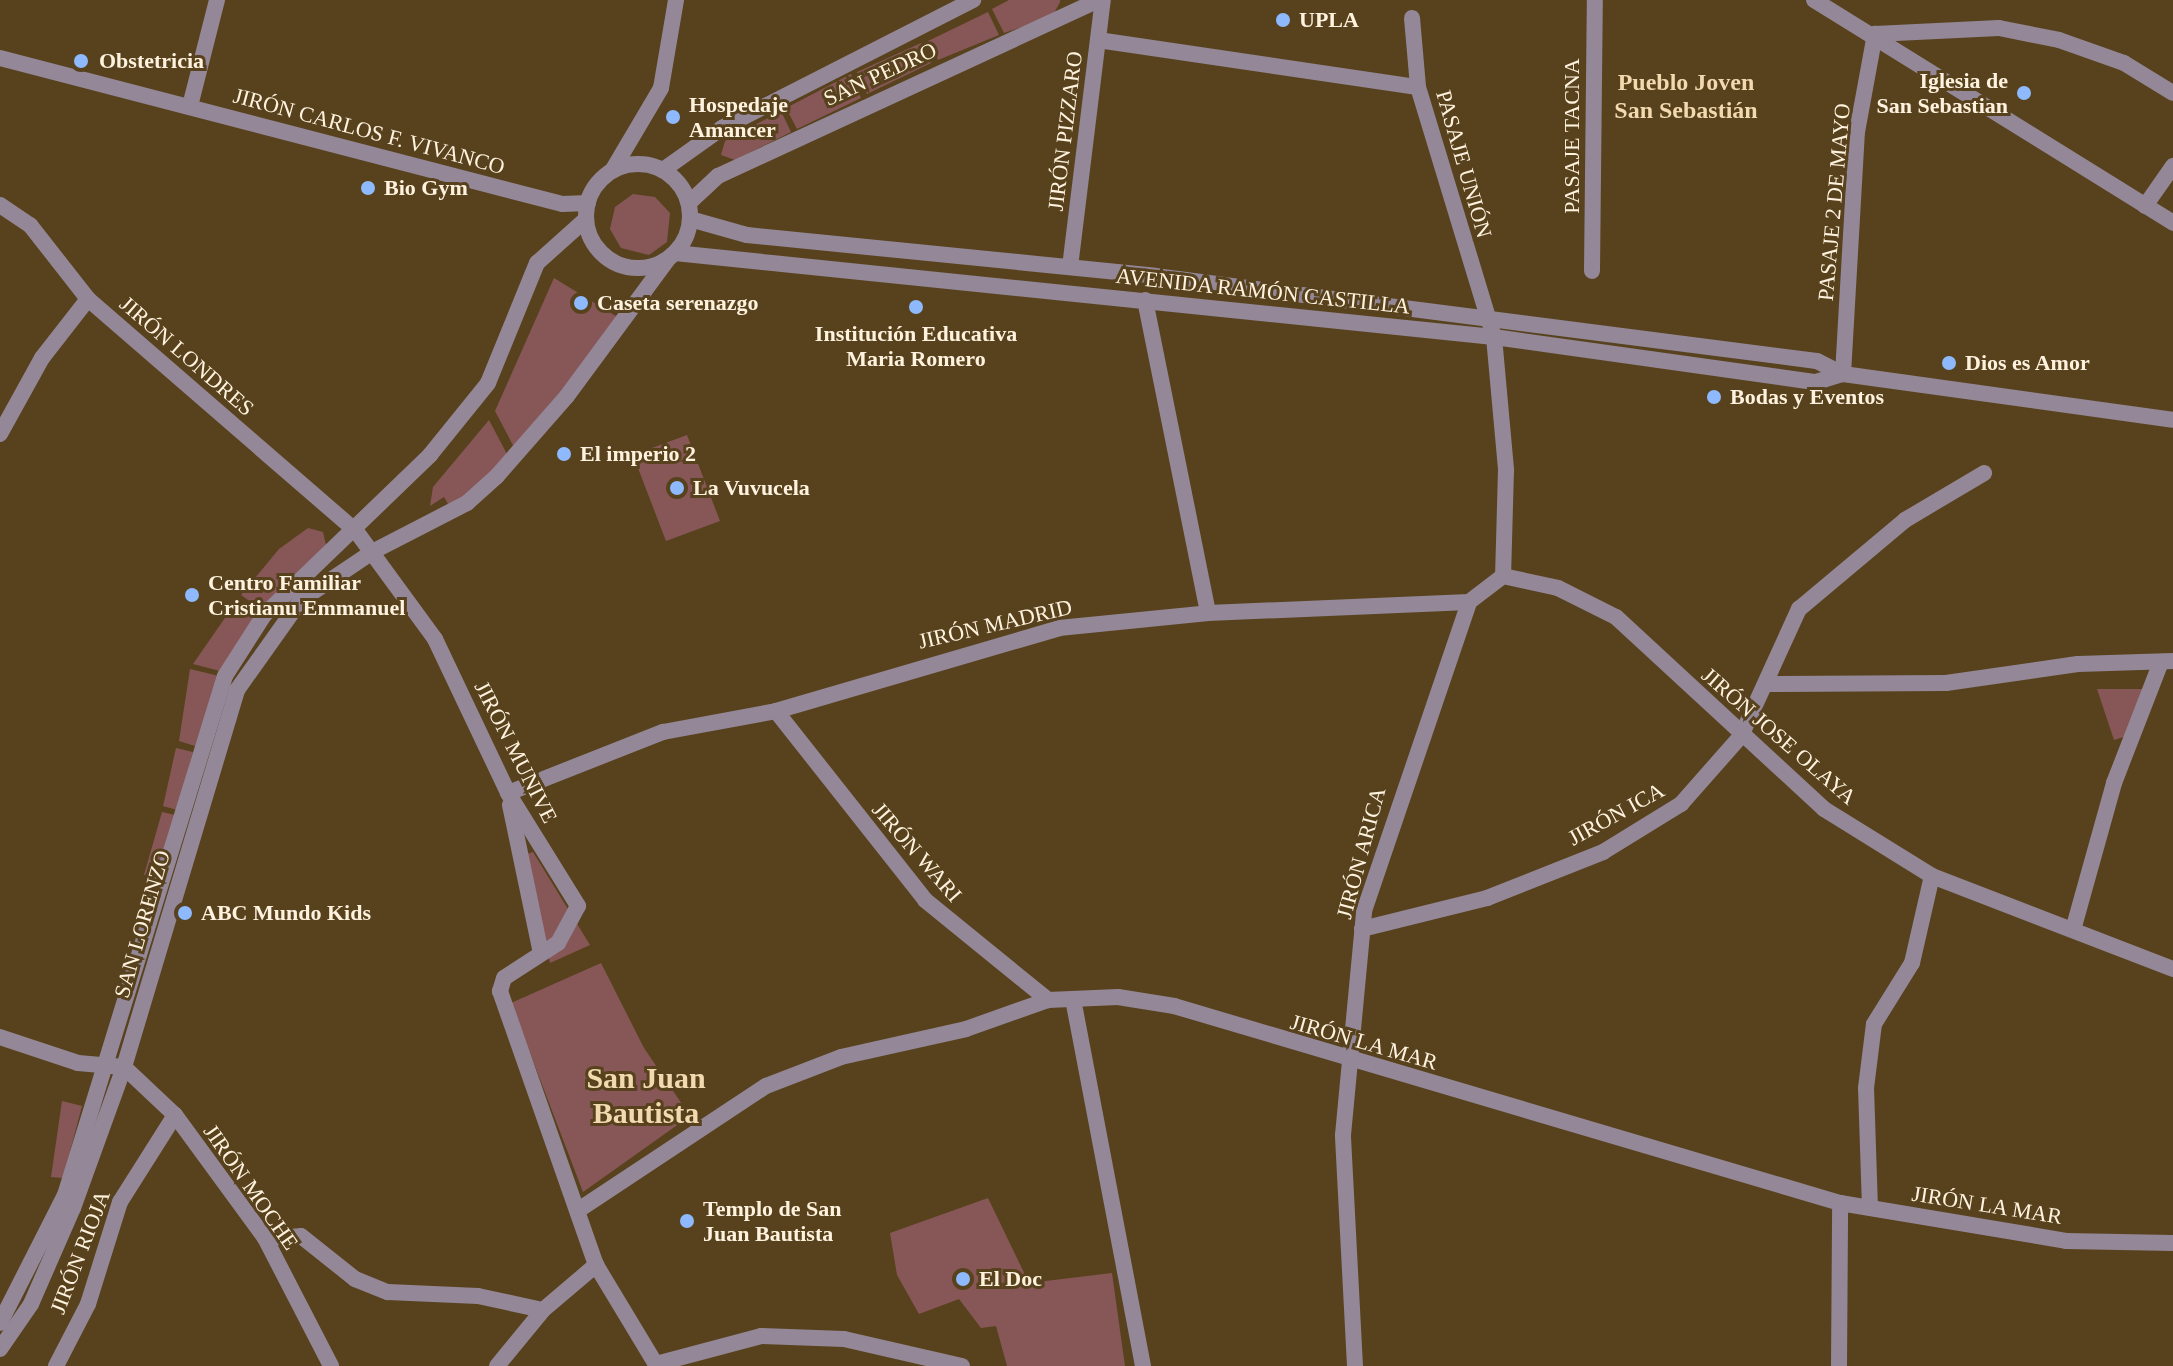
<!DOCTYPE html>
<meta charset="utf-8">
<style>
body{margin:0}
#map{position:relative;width:2173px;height:1366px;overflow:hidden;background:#57421d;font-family:Georgia,serif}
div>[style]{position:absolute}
.green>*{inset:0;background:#875757}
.minor>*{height:16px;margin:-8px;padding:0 8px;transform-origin:8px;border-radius:8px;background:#948797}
.tertiary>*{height:16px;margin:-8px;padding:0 8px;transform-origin:8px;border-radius:8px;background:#948797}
.tertiary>.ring{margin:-8px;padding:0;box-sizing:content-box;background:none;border:16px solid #948797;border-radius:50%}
.dots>*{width:22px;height:22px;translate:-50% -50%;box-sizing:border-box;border:4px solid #57421d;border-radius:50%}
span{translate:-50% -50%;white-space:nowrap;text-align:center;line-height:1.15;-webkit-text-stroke:6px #57421d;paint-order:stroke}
.poi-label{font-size:22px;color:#fff2de;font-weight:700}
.left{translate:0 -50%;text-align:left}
.right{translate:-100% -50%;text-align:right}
.street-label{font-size:22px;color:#fff2de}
.neighbourhood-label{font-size:24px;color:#f2d9b0;font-weight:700}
.district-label{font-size:30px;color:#f2d9b0;font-weight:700}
</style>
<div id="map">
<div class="green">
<i style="clip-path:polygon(1009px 0,1060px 0,1060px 2px,1052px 17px,1004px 33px,992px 9px)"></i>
<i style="clip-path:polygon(988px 12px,999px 35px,938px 60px,928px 41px)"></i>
<i style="clip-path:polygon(921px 43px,931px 63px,867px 94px,857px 72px)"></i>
<i style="clip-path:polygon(851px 74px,861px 98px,797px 129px,786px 108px)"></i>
<i style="clip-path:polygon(781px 111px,791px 132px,735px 160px,721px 155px,725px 141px)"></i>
<i style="clip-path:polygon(633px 194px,655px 197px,670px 213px,667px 242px,649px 255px,621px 248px,610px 229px,615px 207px)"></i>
<i style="clip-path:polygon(554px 278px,619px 318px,516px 451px,495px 411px)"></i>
<i style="clip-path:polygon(489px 420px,509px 458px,452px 511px,444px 497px,430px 506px,433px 487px)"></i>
<i style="clip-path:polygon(687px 435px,720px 521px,666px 541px,633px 455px)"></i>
<i style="clip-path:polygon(308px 528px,323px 532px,326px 545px,261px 609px,241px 595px,279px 549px)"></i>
<i style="clip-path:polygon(236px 602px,256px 615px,220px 671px,193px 664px)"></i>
<i style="clip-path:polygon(190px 669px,219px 676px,195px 746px,179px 741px)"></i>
<i style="clip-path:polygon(2097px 689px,2148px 689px,2130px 735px,2114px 740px)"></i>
<i style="clip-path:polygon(176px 748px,193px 752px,177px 810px,163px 806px)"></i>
<i style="clip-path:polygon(162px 812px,175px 815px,155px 878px,144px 875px)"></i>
<i style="clip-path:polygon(533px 852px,590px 945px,550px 963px,527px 854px)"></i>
<i style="clip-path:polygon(601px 963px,644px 1048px,690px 1116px,583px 1192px,511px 1003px)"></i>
<i style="clip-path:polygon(62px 1101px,82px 1106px,63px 1178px,51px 1177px)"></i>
<i style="clip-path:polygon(988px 1198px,1029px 1283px,1112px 1273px,1125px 1366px,1007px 1366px,996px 1326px,981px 1328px,959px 1299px,919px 1314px,897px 1275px,890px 1233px)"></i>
</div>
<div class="minor">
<i style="left:1814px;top:0;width:423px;rotate:31.8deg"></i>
<i style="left:1412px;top:18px;width:69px;rotate:85deg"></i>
<i style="left:1418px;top:87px;width:261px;rotate:73.1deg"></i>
<i style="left:1494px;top:337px;width:134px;rotate:84.8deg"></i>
<i style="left:1506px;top:470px;width:106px;rotate:91.6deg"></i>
<i style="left:1875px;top:34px;width:124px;rotate:-2.8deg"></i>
<i style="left:1999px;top:28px;width:61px;rotate:11.3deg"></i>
<i style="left:2059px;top:40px;width:69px;rotate:19.5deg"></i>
<i style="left:2124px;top:63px;width:57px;rotate:31.5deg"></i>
<i style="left:1098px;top:40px;width:323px;rotate:8.4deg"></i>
<i style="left:0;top:58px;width:581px;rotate:14.56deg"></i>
<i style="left:562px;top:204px;width:26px;rotate:-2deg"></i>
<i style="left:190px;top:106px;width:109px;rotate:-75.7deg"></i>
<i style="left:663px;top:170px;width:72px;rotate:-35.4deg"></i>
<i style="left:722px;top:128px;width:282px;rotate:-27deg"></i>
<i style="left:612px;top:171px;width:96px;rotate:-59.4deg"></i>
<i style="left:661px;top:88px;width:89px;rotate:-80.3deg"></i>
<i style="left:689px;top:203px;width:40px;rotate:-43deg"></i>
<i style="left:718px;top:176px;width:420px;rotate:-24.8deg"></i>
<i style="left:0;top:205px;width:36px;rotate:34deg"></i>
<i style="left:30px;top:225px;width:94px;rotate:51.9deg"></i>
<i style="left:88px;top:299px;width:354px;rotate:40.9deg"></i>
<i style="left:356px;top:531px;width:134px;rotate:53.8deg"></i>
<i style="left:435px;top:639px;width:170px;rotate:64.6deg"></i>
<i style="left:508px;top:793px;width:133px;rotate:58.2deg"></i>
<i style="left:578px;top:906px;width:42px;rotate:118.4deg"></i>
<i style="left:558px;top:943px;width:64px;rotate:147.1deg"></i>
<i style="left:504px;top:978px;width:14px;rotate:107deg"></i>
<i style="left:500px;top:991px;width:290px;rotate:70.7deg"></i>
<i style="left:596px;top:1265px;width:118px;rotate:58.9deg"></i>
<i style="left:2145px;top:206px;width:49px;rotate:-55deg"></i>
<i style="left:1070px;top:267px;width:269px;rotate:-83deg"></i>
<i style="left:1592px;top:271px;width:271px;rotate:-89.4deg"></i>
<i style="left:1145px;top:300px;width:319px;rotate:78.6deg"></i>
<i style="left:1843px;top:374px;width:242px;rotate:-86.7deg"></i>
<i style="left:1857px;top:132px;width:100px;rotate:-79.6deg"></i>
<i style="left:0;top:434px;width:87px;rotate:-61.1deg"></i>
<i style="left:42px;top:358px;width:75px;rotate:-52.1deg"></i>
<i style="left:1503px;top:576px;width:56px;rotate:12.3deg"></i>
<i style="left:1558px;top:588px;width:65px;rotate:26.6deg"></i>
<i style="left:1616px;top:617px;width:283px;rotate:42.7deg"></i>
<i style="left:1824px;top:809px;width:127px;rotate:31.8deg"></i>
<i style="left:1932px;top:876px;width:258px;rotate:21.1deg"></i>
<i style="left:1769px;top:684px;width:177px;rotate:-0.3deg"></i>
<i style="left:1946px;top:683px;width:133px;rotate:-8.2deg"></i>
<i style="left:2078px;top:664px;width:95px;rotate:-1.8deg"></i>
<i style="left:776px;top:711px;width:241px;rotate:51.7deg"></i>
<i style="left:925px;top:900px;width:159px;rotate:39.1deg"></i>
<i style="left:508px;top:793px;width:167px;rotate:-21.5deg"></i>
<i style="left:663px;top:732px;width:115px;rotate:-10.5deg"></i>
<i style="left:776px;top:711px;width:295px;rotate:-16.3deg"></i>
<i style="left:1059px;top:628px;width:150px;rotate:-5.7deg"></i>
<i style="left:1208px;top:613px;width:261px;rotate:-2.4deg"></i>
<i style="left:1469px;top:602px;width:43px;rotate:-37.4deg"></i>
<i style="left:510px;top:805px;width:151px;rotate:78.2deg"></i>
<i style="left:1362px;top:929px;width:129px;rotate:-13.9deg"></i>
<i style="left:1487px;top:898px;width:125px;rotate:-21.6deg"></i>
<i style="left:1603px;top:852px;width:92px;rotate:-31.6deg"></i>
<i style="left:1681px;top:804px;width:91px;rotate:-48.6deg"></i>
<i style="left:1741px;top:736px;width:140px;rotate:-65.5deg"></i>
<i style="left:1799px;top:609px;width:138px;rotate:-40deg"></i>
<i style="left:1905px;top:520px;width:92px;rotate:-30.7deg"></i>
<i style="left:2073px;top:930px;width:153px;rotate:-74.4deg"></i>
<i style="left:2114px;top:783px;width:130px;rotate:-68.8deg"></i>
<i style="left:1073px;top:999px;width:374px;rotate:79.2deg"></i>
<i style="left:0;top:1037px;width:82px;rotate:18.4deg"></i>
<i style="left:78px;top:1063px;width:46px;rotate:5deg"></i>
<i style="left:124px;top:1067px;width:70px;rotate:43.3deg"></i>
<i style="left:175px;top:1115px;width:152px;rotate:53.8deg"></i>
<i style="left:265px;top:1238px;width:144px;rotate:62.7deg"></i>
<i style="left:1870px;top:1208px;width:120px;rotate:-91.9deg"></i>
<i style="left:1866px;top:1088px;width:64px;rotate:-82.9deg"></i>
<i style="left:1874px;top:1024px;width:72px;rotate:-58.1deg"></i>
<i style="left:1912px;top:963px;width:89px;rotate:-77.1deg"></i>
<i style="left:580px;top:1209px;width:223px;rotate:-33.5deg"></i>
<i style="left:766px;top:1086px;width:80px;rotate:-21.1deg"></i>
<i style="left:841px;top:1057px;width:128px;rotate:-12.6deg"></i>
<i style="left:966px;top:1029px;width:87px;rotate:-19.5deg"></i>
<i style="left:1048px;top:1000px;width:70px;rotate:-2.5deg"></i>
<i style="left:1118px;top:997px;width:57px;rotate:9.1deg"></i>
<i style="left:1174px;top:1006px;width:695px;rotate:16.48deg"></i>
<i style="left:1840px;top:1203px;width:229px;rotate:9.5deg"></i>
<i style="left:2066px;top:1241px;width:107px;rotate:1.1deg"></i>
<i style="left:265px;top:1238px;width:36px;rotate:-3deg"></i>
<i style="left:301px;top:1236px;width:69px;rotate:38.5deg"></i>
<i style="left:355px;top:1279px;width:35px;rotate:22deg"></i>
<i style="left:388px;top:1292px;width:90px;rotate:2.5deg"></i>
<i style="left:478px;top:1296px;width:66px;rotate:12.2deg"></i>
<i style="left:656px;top:1364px;width:109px;rotate:-14.9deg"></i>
<i style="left:761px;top:1336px;width:83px;rotate:2.1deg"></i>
<i style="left:844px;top:1339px;width:121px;rotate:12.9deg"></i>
<i style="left:56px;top:1366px;width:70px;rotate:-62.7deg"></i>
<i style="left:88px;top:1304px;width:107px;rotate:-72.6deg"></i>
<i style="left:120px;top:1202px;width:103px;rotate:-57.7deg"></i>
<i style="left:497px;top:1366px;width:72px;rotate:-50.6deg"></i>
<i style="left:543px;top:1310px;width:70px;rotate:-40.3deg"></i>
<i style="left:1355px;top:1366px;width:231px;rotate:-93deg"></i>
<i style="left:1343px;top:1135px;width:225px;rotate:-84.6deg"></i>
<i style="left:1364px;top:911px;width:326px;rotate:-71.2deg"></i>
<i style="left:1839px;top:1366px;width:163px;rotate:-89.6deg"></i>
</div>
<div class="tertiary">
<i class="ring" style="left:586px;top:164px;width:88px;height:88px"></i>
<i style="left:690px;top:219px;width:59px;rotate:15.7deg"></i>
<i style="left:747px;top:235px;width:410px;rotate:5.7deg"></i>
<i style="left:1155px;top:276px;width:667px;rotate:7.32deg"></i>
<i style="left:1817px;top:361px;width:29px;rotate:27deg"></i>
<i style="left:1843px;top:374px;width:333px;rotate:7.9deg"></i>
<i style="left:675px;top:253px;width:823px;rotate:5.86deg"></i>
<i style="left:1494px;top:337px;width:325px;rotate:8deg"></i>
<i style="left:1816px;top:382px;width:28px;rotate:-17deg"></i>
<i style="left:0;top:1323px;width:144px;rotate:-63.1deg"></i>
<i style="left:65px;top:1195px;width:543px;rotate:-72.87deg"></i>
<i style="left:225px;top:676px;width:72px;rotate:-57.4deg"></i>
<i style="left:264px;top:615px;width:231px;rotate:-43.9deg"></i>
<i style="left:430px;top:455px;width:92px;rotate:-51.1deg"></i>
<i style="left:488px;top:383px;width:130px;rotate:-67.8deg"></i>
<i style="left:537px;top:263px;width:66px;rotate:-41.9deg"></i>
<i style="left:0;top:1349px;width:55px;rotate:-55.4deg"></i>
<i style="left:31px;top:1304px;width:105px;rotate:-66.4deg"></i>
<i style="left:73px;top:1208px;width:150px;rotate:-70.1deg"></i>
<i style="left:124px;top:1067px;width:394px;rotate:-73.3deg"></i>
<i style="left:237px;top:690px;width:110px;rotate:-54.6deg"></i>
<i style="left:301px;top:600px;width:88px;rotate:-33.9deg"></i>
<i style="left:374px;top:551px;width:105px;rotate:-27.3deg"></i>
<i style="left:467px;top:503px;width:40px;rotate:-42deg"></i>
<i style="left:497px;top:476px;width:106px;rotate:-48.8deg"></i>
<i style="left:567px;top:396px;width:170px;rotate:-53.6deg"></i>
</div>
<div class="dots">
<i style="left:1283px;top:20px;background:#8eb9fd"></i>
<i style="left:81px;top:61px;background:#8eb9fd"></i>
<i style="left:2024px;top:93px;background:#8eb9fd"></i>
<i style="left:673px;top:117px;background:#8eb9fd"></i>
<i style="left:368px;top:188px;background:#8eb9fd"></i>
<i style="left:581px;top:303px;background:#8eb9fd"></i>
<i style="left:916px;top:307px;background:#8eb9fd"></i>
<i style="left:1949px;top:363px;background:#8eb9fd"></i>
<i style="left:1714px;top:397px;background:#8eb9fd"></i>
<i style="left:564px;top:454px;background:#8eb9fd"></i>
<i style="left:677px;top:488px;background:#8eb9fd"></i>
<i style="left:192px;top:595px;background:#8eb9fd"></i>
<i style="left:185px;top:913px;background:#8eb9fd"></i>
<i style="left:687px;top:1221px;background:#8eb9fd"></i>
<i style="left:963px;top:1279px;background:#8eb9fd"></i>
</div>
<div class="poi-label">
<span class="left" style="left:1299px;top:20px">UPLA</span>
<span class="left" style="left:99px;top:61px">Obstetricia</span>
<span class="right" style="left:2008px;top:93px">Iglesia de<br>San Sebastian</span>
<span class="left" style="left:689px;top:117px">Hospedaje<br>Amancer</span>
<span class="left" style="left:384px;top:188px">Bio Gym</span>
<span class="left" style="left:597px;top:303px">Caseta serenazgo</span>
<span style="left:916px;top:346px">Institución Educativa<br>Maria Romero</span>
<span class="left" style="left:1965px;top:363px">Dios es Amor</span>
<span class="left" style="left:1730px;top:397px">Bodas y Eventos</span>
<span class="left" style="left:580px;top:454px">El imperio 2</span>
<span class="left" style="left:693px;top:488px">La Vuvucela</span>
<span class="left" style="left:208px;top:595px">Centro Familiar<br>Cristianu Emmanuel</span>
<span class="left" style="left:201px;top:913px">ABC Mundo Kids</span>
<span class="left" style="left:703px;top:1221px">Templo de San<br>Juan Bautista</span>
<span class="left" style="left:979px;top:1279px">El Doc</span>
</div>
<div class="street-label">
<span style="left:880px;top:74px;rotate:-25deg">SAN PEDRO</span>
<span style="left:369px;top:131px;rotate:15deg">JIRÓN CARLOS F. VIVANCO</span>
<span style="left:1065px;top:131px;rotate:-83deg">JIRÓN PIZZARO</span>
<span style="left:1572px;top:136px;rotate:-90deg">PASAJE TACNA</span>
<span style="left:1464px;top:164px;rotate:74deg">PASAJE UNIÓN</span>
<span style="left:1834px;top:202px;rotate:-85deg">PASAJE 2 DE MAYO</span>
<span style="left:1263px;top:291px;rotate:6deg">AVENIDA RAMÓN CASTILLA</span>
<span style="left:187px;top:356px;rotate:41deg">JIRÓN LONDRES</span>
<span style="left:995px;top:624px;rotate:-13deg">JIRÓN MADRID</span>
<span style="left:1779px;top:736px;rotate:41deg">JIRÓN JOSE OLAYA</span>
<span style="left:516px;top:752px;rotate:63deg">JIRÓN MUNIVE</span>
<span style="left:1616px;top:814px;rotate:-29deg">JIRÓN ICA</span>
<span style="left:917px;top:852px;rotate:49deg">JIRÓN WARI</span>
<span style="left:1361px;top:853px;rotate:-75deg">JIRÓN ARICA</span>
<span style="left:142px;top:924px;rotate:-74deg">SAN LORENZO</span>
<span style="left:1364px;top:1042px;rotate:16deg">JIRÓN LA MAR</span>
<span style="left:251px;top:1187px;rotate:55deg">JIRÓN MOCHE</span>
<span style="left:1987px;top:1205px;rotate:9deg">JIRÓN LA MAR</span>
<span style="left:80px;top:1252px;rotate:-69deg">JIRÓN RIOJA</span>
</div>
<div class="neighbourhood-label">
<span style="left:1686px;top:97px">Pueblo Joven<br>San Sebastián</span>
</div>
<div class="district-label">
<span style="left:646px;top:1095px">San Juan<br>Bautista</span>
</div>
</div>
